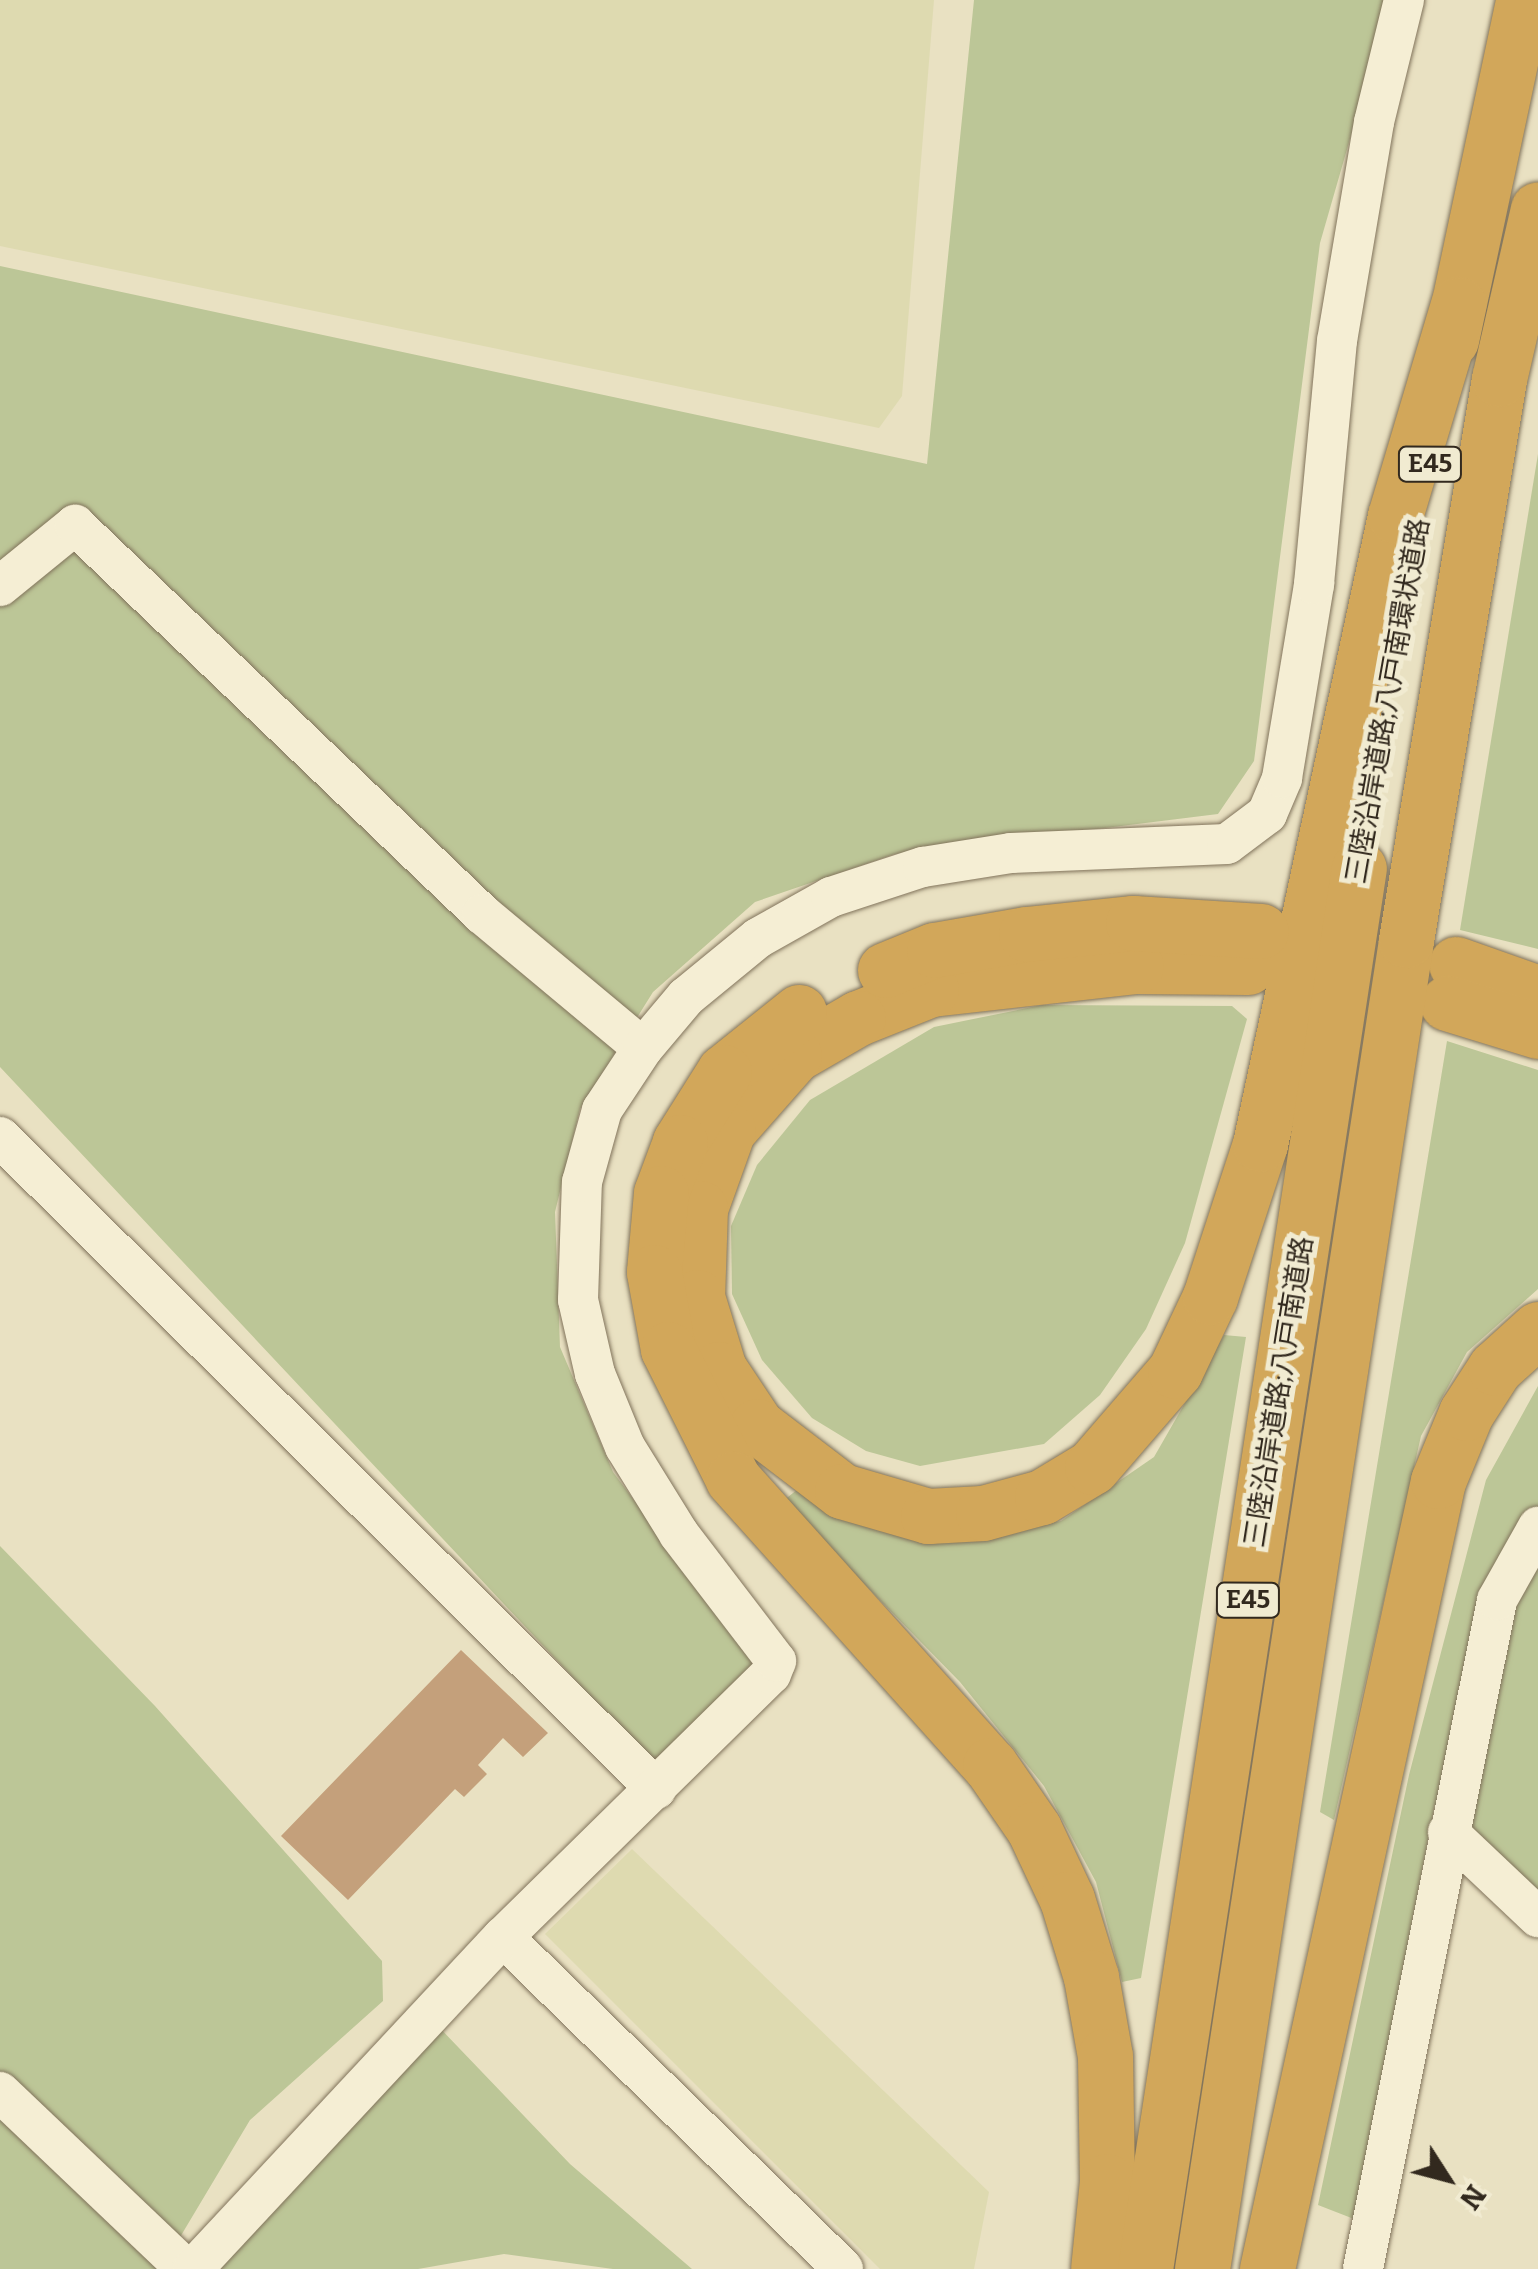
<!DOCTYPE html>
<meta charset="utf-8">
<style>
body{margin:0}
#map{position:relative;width:1538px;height:2269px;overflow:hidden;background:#e9e1c2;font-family:Bitter,"Noto Sans JP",serif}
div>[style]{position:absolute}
.farmland>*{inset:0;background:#dedab0}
.green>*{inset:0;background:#bcc697}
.building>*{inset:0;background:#c4a07b}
.roads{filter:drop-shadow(0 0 2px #81735b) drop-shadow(0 0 2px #81735b)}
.street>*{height:40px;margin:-20px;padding:0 20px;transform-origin:20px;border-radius:20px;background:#f5eed4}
.highway>*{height:55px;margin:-27.5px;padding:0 27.5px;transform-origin:27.5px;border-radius:27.5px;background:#d2a75a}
span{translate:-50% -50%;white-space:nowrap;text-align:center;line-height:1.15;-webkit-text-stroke:10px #f1ebd1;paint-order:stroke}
.shield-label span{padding:2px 8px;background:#f1ebd1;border:2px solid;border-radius:8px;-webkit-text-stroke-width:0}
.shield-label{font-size:25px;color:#32291e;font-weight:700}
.street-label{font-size:28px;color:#32291e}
.north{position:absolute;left:1398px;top:2129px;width:100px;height:100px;-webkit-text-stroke:8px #f1ebd1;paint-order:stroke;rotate:126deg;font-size:28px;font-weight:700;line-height:40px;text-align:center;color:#32291e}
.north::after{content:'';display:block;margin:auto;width:35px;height:45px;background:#32291e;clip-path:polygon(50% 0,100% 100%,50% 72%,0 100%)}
</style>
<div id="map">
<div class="farmland">
<i style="clip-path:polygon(0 0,934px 0,902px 396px,879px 428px,0 246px)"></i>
<i style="clip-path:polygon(632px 1849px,989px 2192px,974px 2269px,880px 2269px,545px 1934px)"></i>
</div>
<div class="green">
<i style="clip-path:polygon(974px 0,1390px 0,1320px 243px,1254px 761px,1218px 814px,895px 854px,755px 902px,653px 992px,580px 1109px,555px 1212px,560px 1347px,613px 1472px,756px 1663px,656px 1766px,0 1067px,0 266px,927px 464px)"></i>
<i style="clip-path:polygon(1538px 454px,1538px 949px,1460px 930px)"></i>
<i style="clip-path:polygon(1042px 1005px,1232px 1006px,1247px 1019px,1185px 1243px,1146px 1329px,1100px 1395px,1044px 1444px,920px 1466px,866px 1451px,812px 1418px,762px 1360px,732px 1294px,731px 1226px,757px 1165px,810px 1100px,934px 1027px)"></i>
<i style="clip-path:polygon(1447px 1041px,1538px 1070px,1538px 1289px,1467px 1352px,1421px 1436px,1334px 1820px,1320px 1812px)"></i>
<i style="clip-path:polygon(1224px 1335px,1246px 1337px,1141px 1978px,1122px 1982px,1096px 1882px,1044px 1786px,960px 1682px,783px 1501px,798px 1489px,961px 1539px,1061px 1521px,1154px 1457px)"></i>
<i style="clip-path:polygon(1538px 1386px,1538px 1892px,1435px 1804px,1354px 2219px,1318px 2205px,1409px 1775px,1486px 1480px)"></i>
<i style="clip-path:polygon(0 1546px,155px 1706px,382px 1961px,383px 2001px,250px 2120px,161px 2269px,0 2269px)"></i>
<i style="clip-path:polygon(436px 2024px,570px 2164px,692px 2269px,613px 2269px,504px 2254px,418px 2269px,208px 2269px)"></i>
</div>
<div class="building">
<i style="clip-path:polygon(461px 1650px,548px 1733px,523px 1757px,503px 1738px,478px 1765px,487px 1774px,464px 1797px,455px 1789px,348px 1900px,281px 1836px)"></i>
</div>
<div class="roads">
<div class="street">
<i style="left:0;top:586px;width:97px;rotate:-39.1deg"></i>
<i style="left:75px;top:525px;width:563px;rotate:43.7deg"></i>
<i style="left:482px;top:914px;width:209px;rotate:39.8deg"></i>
<i style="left:0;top:1137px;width:925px;rotate:44.82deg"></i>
<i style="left:1448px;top:1832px;width:124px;rotate:43.4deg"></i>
<i style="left:503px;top:1937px;width:475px;rotate:44.3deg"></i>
<i style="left:0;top:2092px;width:257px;rotate:43.6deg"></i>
<i style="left:193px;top:2269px;width:454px;rotate:-47deg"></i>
<i style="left:503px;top:1937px;width:375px;rotate:-44.5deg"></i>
<i style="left:771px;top:1674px;width:14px;rotate:-69deg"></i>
<i style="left:776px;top:1661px;width:160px;rotate:-127.4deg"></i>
<i style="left:679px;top:1534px;width:102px;rotate:-121.8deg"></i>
<i style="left:625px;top:1447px;width:79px;rotate:-112.3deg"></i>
<i style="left:595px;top:1374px;width:76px;rotate:-102.9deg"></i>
<i style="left:578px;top:1300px;width:118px;rotate:-88.1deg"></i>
<i style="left:582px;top:1182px;width:75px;rotate:-74.5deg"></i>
<i style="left:602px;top:1110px;width:74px;rotate:-56.5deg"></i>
<i style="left:643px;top:1048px;width:67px;rotate:-49.9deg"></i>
<i style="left:686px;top:997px;width:93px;rotate:-39.3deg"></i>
<i style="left:758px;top:938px;width:84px;rotate:-29.3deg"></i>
<i style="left:831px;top:897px;width:97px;rotate:-18.1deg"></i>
<i style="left:923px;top:867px;width:89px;rotate:-9deg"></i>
<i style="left:1011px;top:853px;width:216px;rotate:-2.4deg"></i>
<i style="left:1227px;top:844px;width:50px;rotate:-36.9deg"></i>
<i style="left:1267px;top:814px;width:39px;rotate:-67deg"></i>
<i style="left:1282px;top:778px;width:197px;rotate:-80.6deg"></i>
<i style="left:1314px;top:584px;width:244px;rotate:-84.6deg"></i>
<i style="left:1337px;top:341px;width:222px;rotate:-80.4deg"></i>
<i style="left:1374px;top:122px;width:126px;rotate:-76.2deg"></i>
<i style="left:1363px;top:2269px;width:682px;rotate:-78.67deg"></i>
<i style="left:1497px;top:1600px;width:84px;rotate:-60.7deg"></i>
</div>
<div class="highway">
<i style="left:1451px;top:340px;width:348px;rotate:-78deg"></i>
<i style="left:1456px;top:964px;width:87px;rotate:19.5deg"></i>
<i style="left:1248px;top:967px;width:112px;rotate:-179.5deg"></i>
<i style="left:1136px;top:966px;width:206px;rotate:173.6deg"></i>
<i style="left:931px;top:989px;width:79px;rotate:158.3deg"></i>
<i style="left:858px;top:1018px;width:74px;rotate:150deg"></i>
<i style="left:794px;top:1055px;width:100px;rotate:131.3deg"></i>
<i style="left:728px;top:1130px;width:83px;rotate:109.7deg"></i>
<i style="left:700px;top:1208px;width:89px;rotate:91.9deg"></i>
<i style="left:697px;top:1297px;width:75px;rotate:73deg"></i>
<i style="left:719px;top:1369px;width:69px;rotate:56.3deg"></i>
<i style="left:757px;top:1426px;width:107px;rotate:37.4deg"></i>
<i style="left:842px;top:1491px;width:90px;rotate:16.2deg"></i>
<i style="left:928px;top:1516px;width:55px;rotate:-3.1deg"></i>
<i style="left:983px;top:1513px;width:61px;rotate:-15.2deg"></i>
<i style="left:1042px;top:1497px;width:58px;rotate:-31deg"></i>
<i style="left:1092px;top:1467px;width:127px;rotate:-49.2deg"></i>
<i style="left:1175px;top:1371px;width:82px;rotate:-64.7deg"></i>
<i style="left:1210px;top:1297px;width:161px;rotate:-71.9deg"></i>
<i style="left:1260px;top:1144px;width:642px;rotate:-77.87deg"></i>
<i style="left:1395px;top:516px;width:221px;rotate:-73.4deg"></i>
<i style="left:885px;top:970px;width:53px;rotate:-22.2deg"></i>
<i style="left:934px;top:950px;width:93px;rotate:-9.9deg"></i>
<i style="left:1026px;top:934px;width:108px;rotate:-5.9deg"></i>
<i style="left:1133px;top:923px;width:128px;rotate:3.6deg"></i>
<i style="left:1447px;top:1003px;width:95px;rotate:17.1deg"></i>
<i style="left:799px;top:1012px;width:96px;rotate:141.3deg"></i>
<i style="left:724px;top:1072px;width:83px;rotate:122.2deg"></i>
<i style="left:680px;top:1142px;width:54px;rotate:110.4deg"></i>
<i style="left:661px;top:1193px;width:79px;rotate:95.1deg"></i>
<i style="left:654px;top:1272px;width:78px;rotate:79.7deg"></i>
<i style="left:668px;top:1349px;width:145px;rotate:63.4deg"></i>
<i style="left:733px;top:1479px;width:385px;rotate:48.1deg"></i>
<i style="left:990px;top:1765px;width:78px;rotate:55.5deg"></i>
<i style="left:1034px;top:1829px;width:77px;rotate:64.8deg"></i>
<i style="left:1067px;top:1899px;width:82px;rotate:72.9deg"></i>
<i style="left:1091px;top:1977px;width:80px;rotate:80deg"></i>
<i style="left:1105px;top:2056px;width:125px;rotate:89.1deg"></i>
<i style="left:1107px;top:2181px;width:88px;rotate:95.8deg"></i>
<i style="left:1145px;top:2269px;width:1417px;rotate:-81.32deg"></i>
<i style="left:1202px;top:2269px;width:1345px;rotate:-81.27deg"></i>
<i style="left:1406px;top:940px;width:569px;rotate:-80.59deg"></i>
<i style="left:1499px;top:379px;width:174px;rotate:-77.1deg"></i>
<i style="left:1267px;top:2269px;width:806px;rotate:-77.76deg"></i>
<i style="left:1438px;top:1481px;width:74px;rotate:-67.6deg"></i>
<i style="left:1466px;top:1413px;width:54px;rotate:-57.2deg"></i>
<i style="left:1495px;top:1368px;width:58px;rotate:-42.2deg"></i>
</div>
</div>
<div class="shield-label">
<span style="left:1430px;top:464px">E45</span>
<span style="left:1248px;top:1600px">E45</span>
</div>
<div class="street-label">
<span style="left:1388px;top:701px;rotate:-80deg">三陸沿岸道路;八戸南環状道路</span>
<span style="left:1279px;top:1392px;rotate:-81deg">三陸沿岸道路;八戸南道路</span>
</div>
<div class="north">N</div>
</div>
